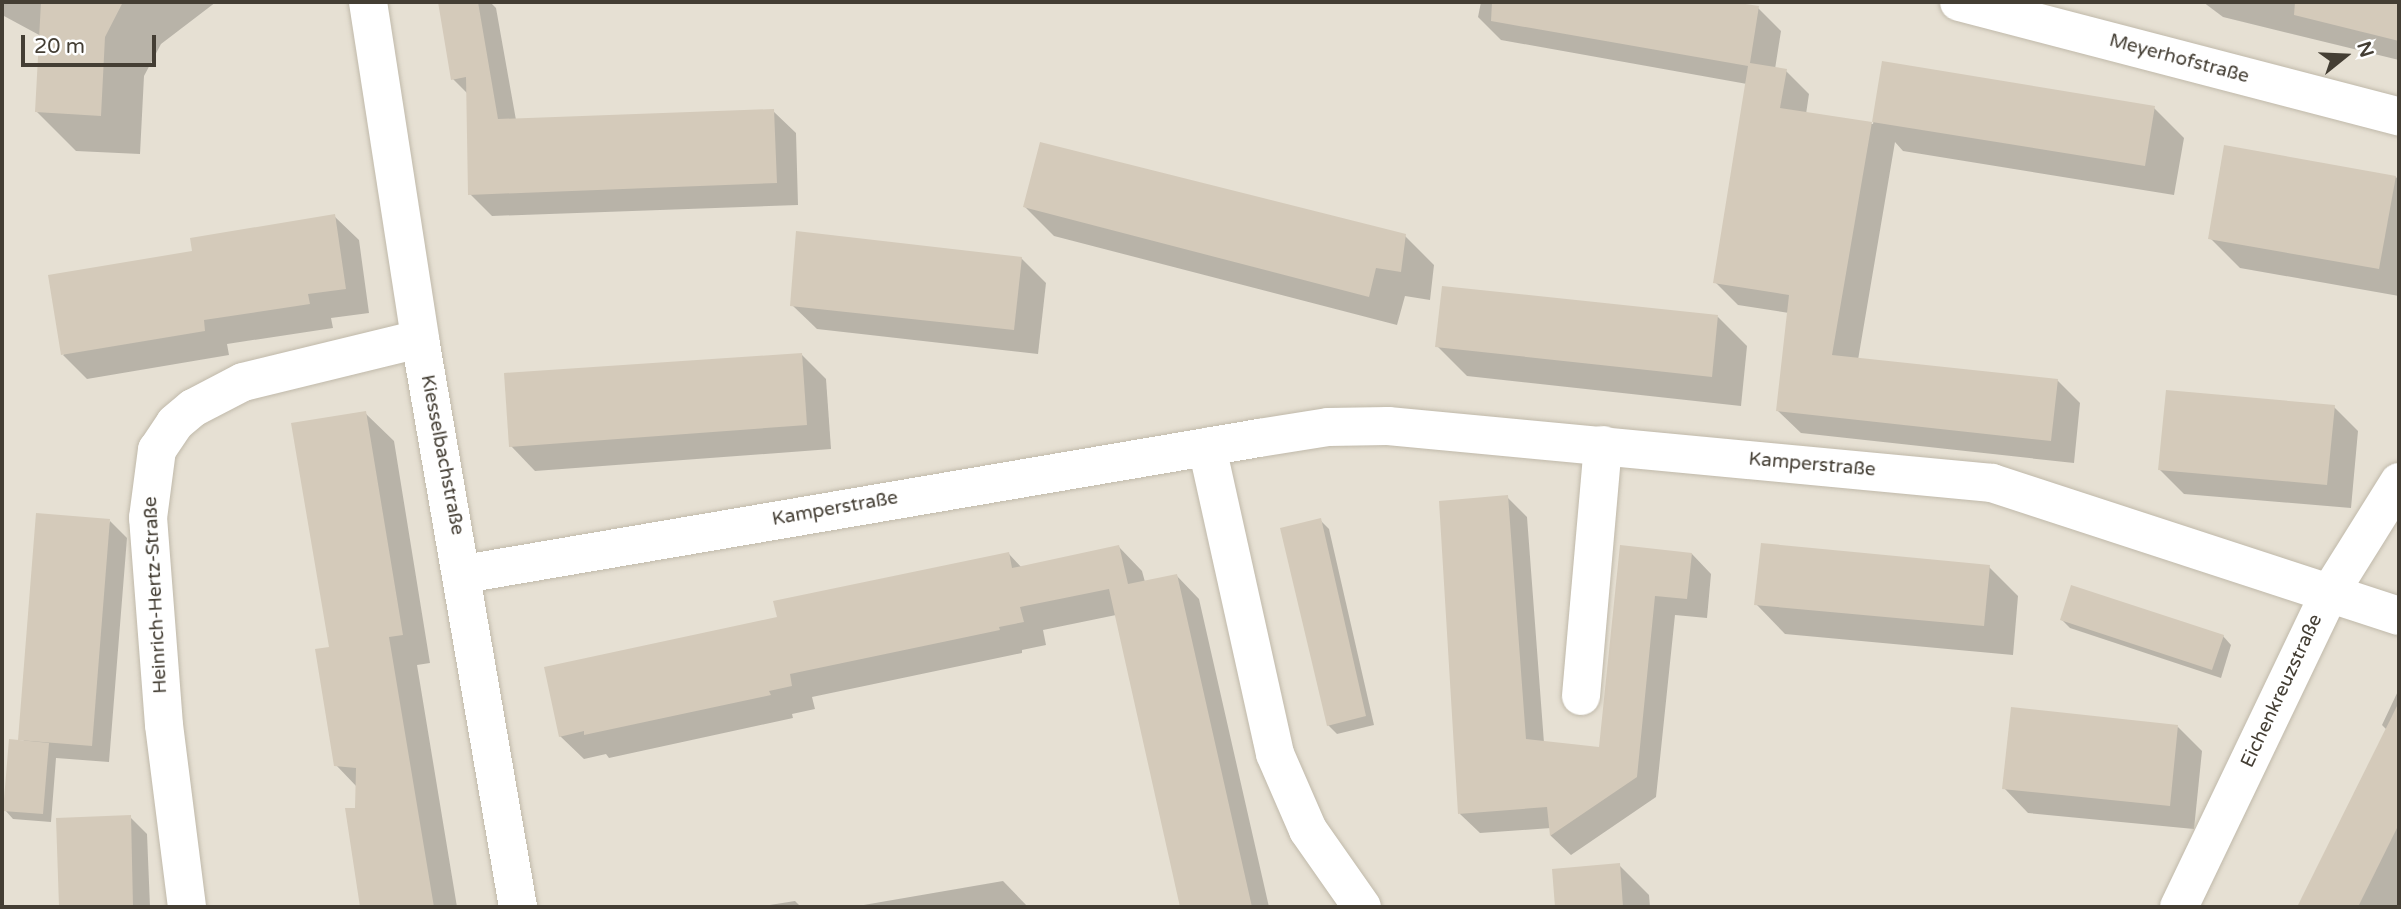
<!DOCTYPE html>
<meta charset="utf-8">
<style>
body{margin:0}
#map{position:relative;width:2401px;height:909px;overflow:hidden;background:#f2eee5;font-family:"Varela Round",sans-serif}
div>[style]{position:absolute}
.residential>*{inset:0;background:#e6e0d3}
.shadow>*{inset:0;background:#0003}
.building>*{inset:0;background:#d4caba}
.roads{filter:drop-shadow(0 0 2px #c0b9aa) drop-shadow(0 0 2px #c0b9aa)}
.minor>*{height:38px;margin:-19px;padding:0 19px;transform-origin:19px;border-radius:19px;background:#fff}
span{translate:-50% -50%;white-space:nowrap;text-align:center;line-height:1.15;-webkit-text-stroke:5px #fff;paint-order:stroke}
.street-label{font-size:19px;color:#443e34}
.frame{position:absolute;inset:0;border:4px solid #443e34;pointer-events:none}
.north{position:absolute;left:2310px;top:21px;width:70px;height:70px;-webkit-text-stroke:5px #fff;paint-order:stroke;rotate:72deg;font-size:19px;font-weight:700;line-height:28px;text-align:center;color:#443e34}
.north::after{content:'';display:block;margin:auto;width:24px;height:32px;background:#443e34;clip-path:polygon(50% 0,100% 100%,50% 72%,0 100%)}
.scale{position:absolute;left:21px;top:35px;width:135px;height:32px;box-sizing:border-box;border:4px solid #443e34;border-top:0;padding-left:9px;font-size:21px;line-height:24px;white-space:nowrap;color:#443e34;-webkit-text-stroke:5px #fff;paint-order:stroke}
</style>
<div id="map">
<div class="residential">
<i style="clip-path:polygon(2px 2px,2399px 2px,2399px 907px,2px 907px)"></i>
</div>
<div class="shadow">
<i style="clip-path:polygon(2px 2px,216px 2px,161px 44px,144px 76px,140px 154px,76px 151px,37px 112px,41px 36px,4px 16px)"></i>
<i style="clip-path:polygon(439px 2px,490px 2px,496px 8px,516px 120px,773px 111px,796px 133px,798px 205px,492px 216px,470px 194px,468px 94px,453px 79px)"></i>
<i style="clip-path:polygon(1481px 2px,1723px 2px,1758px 8px,1781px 31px,1775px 69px,1786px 71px,1809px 94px,1806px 114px,1873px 124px,1884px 63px,2154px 108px,2184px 138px,2174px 195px,1903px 151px,1895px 142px,1858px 360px,2057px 380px,2080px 403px,2074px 463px,1801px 433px,1778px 411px,1789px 313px,1738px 305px,1715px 282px,1747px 84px,1501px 40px,1478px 17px)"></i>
<i style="clip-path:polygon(2203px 2px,2399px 2px,2399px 60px,2223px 17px)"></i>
<i style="clip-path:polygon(2396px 177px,2399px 181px,2399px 296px,2240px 268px,2210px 238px)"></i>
<i style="clip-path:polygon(1025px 207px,1405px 236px,1434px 265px,1430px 300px,1405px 296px,1397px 325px,1054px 236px)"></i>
<i style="clip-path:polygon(334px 216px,359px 240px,369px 313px,331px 318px,333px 328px,227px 344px,229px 355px,87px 379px,63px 355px,194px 253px)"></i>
<i style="clip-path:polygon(1021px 258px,1046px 283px,1038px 354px,817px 329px,792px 305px)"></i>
<i style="clip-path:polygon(1718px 317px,1747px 346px,1741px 406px,1467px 376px,1437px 346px)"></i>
<i style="clip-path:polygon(801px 354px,826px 379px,831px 449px,535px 471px,511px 446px)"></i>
<i style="clip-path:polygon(2334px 407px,2358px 431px,2351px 508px,2184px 494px,2160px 470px)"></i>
<i style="clip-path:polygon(365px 413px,394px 441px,430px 663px,417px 665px,457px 907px,362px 907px,347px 810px,357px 809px,357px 787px,336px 765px,331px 649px)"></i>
<i style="clip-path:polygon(1507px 497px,1527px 517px,1544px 743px,1601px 749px,1621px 547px,1692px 554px,1711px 574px,1707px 618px,1675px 615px,1656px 797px,1571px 855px,1551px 836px,1551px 828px,1480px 833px,1460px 814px)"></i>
<i style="clip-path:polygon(1320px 520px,1329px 529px,1374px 725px,1337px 734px,1328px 725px)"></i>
<i style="clip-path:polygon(110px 521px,127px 538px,109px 762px,56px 758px,51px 822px,13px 819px,5px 810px,23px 742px)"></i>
<i style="clip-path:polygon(1119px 547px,1142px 571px,1145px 582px,1176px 575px,1199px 599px,1269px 907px,1184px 907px,1116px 615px,1043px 630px,1046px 645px,1022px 650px,1022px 653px,812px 697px,815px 709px,792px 714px,793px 718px,609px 758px,606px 754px,584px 759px,560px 736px,779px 618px,1009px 554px,1022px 568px)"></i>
<i style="clip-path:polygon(1989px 567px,2018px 596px,2013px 655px,1785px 634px,1756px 604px)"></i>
<i style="clip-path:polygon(2062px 620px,2223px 636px,2231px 645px,2221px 678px,2070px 628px)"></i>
<i style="clip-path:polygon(2399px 689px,2399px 906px,2299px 907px,2379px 747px,2395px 738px,2382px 725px)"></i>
<i style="clip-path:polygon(2178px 727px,2202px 751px,2194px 829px,2028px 813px,2004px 788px)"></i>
<i style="clip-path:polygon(130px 817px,147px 834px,150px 907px,60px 907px,57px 820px)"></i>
<i style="clip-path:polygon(1619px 865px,1649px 895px,1650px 907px,1556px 907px,1554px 871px)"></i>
<i style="clip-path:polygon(1003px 881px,1028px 907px,852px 907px)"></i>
<i style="clip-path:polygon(795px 901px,801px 907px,757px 907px)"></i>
</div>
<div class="building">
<i style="clip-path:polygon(41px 2px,123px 2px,105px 37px,101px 116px,35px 112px)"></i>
<i style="clip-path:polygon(438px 2px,478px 2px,498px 119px,774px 109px,777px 183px,468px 195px,466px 77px,451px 80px)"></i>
<i style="clip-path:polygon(1492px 2px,1732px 2px,1759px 6px,1750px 63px,1787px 69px,1780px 108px,1872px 122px,1832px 355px,2058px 379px,2051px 441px,1776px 411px,1789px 295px,1713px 283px,1748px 66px,1491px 21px)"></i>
<i style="clip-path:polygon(2295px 2px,2399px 2px,2399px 41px,2294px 15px)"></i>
<i style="clip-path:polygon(1882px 61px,2155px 106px,2145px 166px,1872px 122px)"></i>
<i style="clip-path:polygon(1040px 142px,1406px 234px,1401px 272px,1376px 268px,1369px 297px,1023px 207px)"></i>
<i style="clip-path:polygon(2224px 145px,2396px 176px,2379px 269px,2208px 239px)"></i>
<i style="clip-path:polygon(335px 214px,346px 289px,308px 294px,310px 304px,204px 320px,205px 331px,61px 355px,48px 275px,192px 251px,190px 238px)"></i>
<i style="clip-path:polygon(796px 231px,1022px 257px,1014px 330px,790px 306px)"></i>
<i style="clip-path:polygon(1442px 286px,1718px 315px,1712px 377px,1435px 347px)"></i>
<i style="clip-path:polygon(802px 353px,807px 425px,509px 447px,504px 373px)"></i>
<i style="clip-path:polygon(2166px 390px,2335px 405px,2327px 485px,2158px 470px)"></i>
<i style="clip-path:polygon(366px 411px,403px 635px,389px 637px,434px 907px,360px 907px,345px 808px,355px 808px,356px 768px,334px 766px,315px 649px,329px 647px,291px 423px)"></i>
<i style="clip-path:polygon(1508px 495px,1526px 739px,1599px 747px,1620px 545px,1692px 553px,1687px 599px,1655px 596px,1637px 777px,1550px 836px,1547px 807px,1458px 814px,1439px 501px)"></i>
<i style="clip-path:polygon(36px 513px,110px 519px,92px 746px,18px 740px)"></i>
<i style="clip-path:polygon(1321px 518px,1366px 716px,1327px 726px,1280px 528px)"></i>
<i style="clip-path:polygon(1761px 543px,1990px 565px,1984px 626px,1754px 605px)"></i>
<i style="clip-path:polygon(1119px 545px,1128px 584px,1177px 574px,1252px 907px,1180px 907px,1109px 589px,1020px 607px,1024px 622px,999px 627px,1000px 630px,790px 674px,792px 686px,769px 691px,771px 695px,584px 735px,584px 731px,559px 737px,544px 667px,777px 617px,773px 601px,1009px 552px,1012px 568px)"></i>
<i style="clip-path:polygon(2071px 585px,2224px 635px,2212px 670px,2060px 620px)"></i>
<i style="clip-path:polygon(2399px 702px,2399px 824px,2358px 907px,2297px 907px)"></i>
<i style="clip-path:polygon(2011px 707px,2178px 725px,2170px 806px,2002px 789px)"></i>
<i style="clip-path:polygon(9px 739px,49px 743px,43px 814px,3px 811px)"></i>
<i style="clip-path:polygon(131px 815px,133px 907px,59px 907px,56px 818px)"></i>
<i style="clip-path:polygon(1620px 863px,1623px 907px,1555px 907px,1552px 869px)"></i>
</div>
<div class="roads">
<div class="minor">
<i style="left:368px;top:2px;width:341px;rotate:81.2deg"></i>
<i style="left:420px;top:339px;width:576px;rotate:80.21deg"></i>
<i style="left:1959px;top:2px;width:455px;rotate:14.6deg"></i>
<i style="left:1207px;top:447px;width:314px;rotate:77.5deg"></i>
<i style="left:1275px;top:754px;width:83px;rotate:66.5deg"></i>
<i style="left:1308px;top:830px;width:94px;rotate:55deg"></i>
<i style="left:464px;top:574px;width:807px;rotate:-9.71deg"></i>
<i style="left:1259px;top:438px;width:70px;rotate:-9.1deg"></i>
<i style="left:1328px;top:427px;width:60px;rotate:-1deg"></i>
<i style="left:1388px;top:426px;width:607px;rotate:5.39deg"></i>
<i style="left:1992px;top:483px;width:428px;rotate:18.1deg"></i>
<i style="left:1581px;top:696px;width:252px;rotate:-85deg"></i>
<i style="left:187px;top:907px;width:183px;rotate:-97.2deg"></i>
<i style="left:164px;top:725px;width:208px;rotate:-94.4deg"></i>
<i style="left:148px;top:518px;width:69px;rotate:-82.5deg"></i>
<i style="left:157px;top:450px;width:32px;rotate:-56deg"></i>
<i style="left:175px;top:423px;width:23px;rotate:-40deg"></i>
<i style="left:193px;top:408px;width:56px;rotate:-27.5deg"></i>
<i style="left:243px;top:382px;width:182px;rotate:-13.7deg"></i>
<i style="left:2179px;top:907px;width:347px;rotate:-64.4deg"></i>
<i style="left:2329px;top:594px;width:132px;rotate:-58deg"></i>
</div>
</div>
<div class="street-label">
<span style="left:2179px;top:59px;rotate:15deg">Meyerhofstraße</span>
<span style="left:442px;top:455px;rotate:79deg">Kiesselbachstraße</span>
<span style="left:1812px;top:465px;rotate:5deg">Kamperstraße</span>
<span style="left:835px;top:509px;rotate:-10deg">Kamperstraße</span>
<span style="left:156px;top:595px;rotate:-93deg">Heinrich-Hertz-Straße</span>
<span style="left:2282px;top:691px;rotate:-65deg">Eichenkreuzstraße</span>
</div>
<div class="frame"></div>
<div class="north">N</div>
<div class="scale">20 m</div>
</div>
